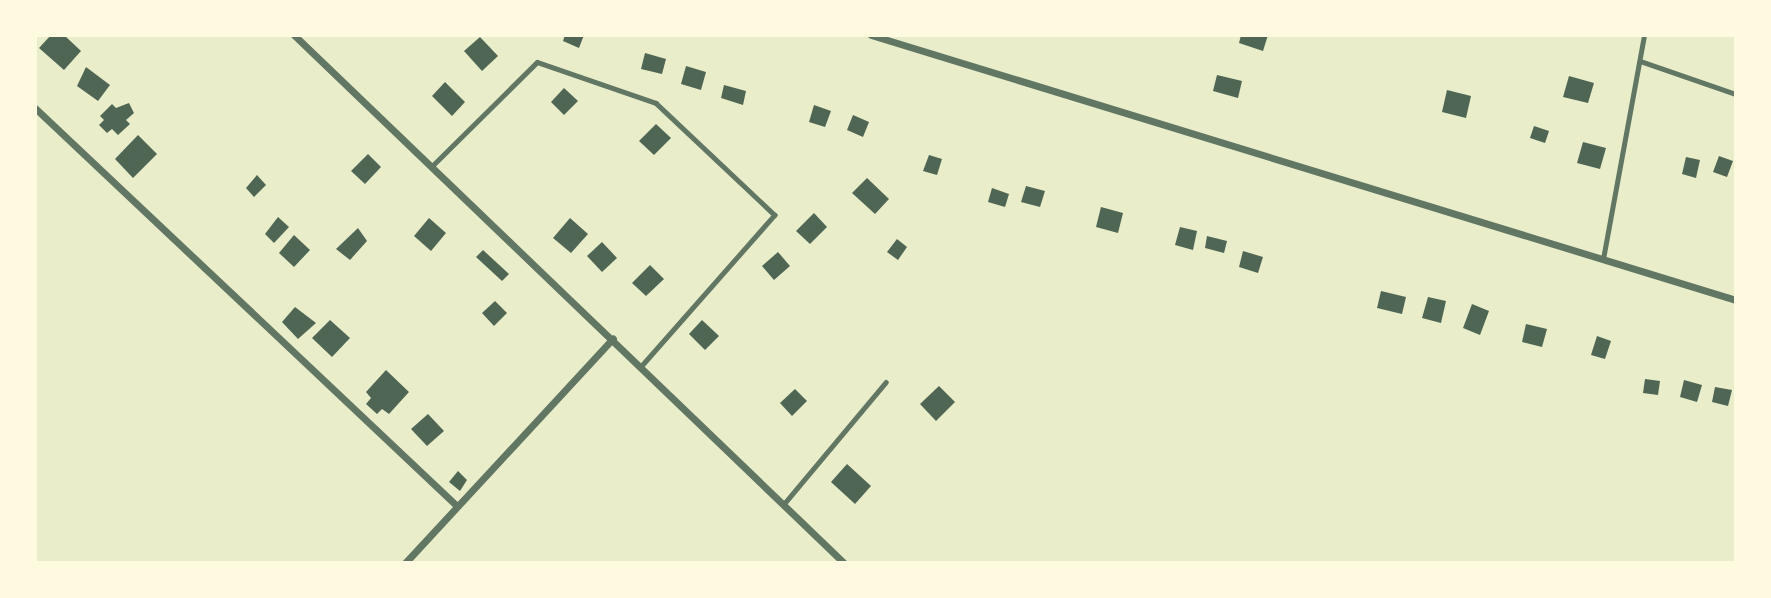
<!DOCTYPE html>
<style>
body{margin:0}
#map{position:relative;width:1771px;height:598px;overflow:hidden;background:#e9edc9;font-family:"Times New Roman",serif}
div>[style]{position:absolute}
.building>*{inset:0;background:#4f6655}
.service>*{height:4.5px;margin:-2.25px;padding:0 2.25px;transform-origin:2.25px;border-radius:2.25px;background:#617663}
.minor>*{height:7px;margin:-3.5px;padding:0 3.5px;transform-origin:3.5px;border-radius:3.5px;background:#617663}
span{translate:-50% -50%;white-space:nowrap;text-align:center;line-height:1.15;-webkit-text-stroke:5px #fefae0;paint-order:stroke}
.frame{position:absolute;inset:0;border:37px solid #fefae0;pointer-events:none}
</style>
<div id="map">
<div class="building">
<i style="clip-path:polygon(51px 35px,64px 35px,81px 51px,64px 70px,39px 48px)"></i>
<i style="clip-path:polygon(565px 35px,584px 35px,579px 48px,563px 41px)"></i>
<i style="clip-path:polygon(1241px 35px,1268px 35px,1263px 51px,1239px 43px)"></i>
<i style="clip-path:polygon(480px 37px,498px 56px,482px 71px,464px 51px)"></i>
<i style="clip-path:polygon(645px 53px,666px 59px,662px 74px,641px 69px)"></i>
<i style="clip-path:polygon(686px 66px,706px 72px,701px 90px,681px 84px)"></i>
<i style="clip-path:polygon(86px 67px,110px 85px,98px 101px,77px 86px)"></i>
<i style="clip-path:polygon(1217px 75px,1242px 81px,1238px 98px,1213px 91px)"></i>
<i style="clip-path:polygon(1569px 76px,1594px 83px,1588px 103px,1563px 97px)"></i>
<i style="clip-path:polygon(445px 82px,465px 102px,452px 116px,432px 96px)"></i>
<i style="clip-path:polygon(724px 85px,746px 91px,743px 105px,721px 98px)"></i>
<i style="clip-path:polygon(564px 88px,578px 101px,564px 115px,551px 102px)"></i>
<i style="clip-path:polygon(1447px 90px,1471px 96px,1466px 118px,1442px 112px)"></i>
<i style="clip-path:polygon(129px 103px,134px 113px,126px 120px,130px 124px,118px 135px,112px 129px,107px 133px,99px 125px,104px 120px,100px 116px,112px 104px,116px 108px)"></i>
<i style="clip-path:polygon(814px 105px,831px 111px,825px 127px,809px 122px)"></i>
<i style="clip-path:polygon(853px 115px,869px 122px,863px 137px,847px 130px)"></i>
<i style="clip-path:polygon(656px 124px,671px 138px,654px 155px,639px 141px)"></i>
<i style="clip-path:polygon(1534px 126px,1549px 131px,1545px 143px,1530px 138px)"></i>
<i style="clip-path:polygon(138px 135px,157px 154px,133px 178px,115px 159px)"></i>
<i style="clip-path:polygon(1583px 142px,1606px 148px,1600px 169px,1577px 163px)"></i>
<i style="clip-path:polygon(368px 154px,381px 167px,365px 184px,351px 171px)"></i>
<i style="clip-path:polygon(929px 155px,942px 159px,937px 175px,923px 171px)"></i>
<i style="clip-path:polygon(1719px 156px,1733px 161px,1727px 177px,1713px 172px)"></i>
<i style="clip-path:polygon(1686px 157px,1700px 160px,1696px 178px,1682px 174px)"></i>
<i style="clip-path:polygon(257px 175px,266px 185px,254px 197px,246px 188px)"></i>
<i style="clip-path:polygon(867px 178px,889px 199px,875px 214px,852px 193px)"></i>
<i style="clip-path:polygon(1026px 186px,1045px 191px,1040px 207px,1021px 202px)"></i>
<i style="clip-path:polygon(992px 188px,1009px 194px,1005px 207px,988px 202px)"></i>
<i style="clip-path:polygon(1101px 207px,1123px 213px,1118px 233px,1096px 227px)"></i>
<i style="clip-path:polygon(814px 213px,827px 227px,810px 244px,796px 231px)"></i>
<i style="clip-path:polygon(278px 217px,289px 227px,274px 243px,265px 234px)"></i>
<i style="clip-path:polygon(429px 218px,446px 233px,431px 251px,414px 236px)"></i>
<i style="clip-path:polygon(570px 218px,588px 234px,571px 253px,553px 238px)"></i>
<i style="clip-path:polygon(1180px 227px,1197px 231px,1193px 250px,1175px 245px)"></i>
<i style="clip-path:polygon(358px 228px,367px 241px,350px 260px,336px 249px)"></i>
<i style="clip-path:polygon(294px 235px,310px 250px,294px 267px,279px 253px)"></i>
<i style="clip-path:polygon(1207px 236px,1227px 241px,1224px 253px,1205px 248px)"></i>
<i style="clip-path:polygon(897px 239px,907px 247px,898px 260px,887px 252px)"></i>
<i style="clip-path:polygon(602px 242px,617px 258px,602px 272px,587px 256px)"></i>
<i style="clip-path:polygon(483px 250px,509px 274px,502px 281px,476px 257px)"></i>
<i style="clip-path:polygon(1243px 251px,1263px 257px,1258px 273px,1239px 267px)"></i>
<i style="clip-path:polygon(778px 252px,790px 266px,774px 280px,762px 266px)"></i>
<i style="clip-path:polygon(650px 265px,664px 279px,646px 296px,632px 283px)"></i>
<i style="clip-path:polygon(1381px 291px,1406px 297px,1402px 314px,1377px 308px)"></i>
<i style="clip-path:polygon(1428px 297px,1446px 301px,1441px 323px,1422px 318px)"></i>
<i style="clip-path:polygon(495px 301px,507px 313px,494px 326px,482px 313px)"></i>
<i style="clip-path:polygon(1472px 304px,1489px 311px,1480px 335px,1463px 328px)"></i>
<i style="clip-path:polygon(295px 307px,316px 323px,298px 339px,282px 322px)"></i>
<i style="clip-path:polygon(330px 320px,350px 338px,332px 357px,312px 338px)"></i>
<i style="clip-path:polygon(702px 320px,719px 336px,705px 350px,689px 334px)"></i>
<i style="clip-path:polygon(1526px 324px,1547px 329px,1542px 347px,1522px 342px)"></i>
<i style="clip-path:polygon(1597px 336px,1611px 341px,1605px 359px,1591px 355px)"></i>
<i style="clip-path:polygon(386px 370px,409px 392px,389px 414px,382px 409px,377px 414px,366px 404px,371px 398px,366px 392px)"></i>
<i style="clip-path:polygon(1645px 379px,1660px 381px,1658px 395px,1643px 393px)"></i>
<i style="clip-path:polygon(1684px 380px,1702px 385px,1697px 402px,1680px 397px)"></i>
<i style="clip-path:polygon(939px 386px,955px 402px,936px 421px,920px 404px)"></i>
<i style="clip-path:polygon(1715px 387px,1732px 390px,1728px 406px,1712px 402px)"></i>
<i style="clip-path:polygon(795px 389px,807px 401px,792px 416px,780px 403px)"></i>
<i style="clip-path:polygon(428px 414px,444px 431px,427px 446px,411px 429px)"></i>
<i style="clip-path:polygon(847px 464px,871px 486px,855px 504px,831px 482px)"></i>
<i style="clip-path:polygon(458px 471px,467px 480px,460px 491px,449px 482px)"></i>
</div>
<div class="service">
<i style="left:1640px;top:61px;width:102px;rotate:19deg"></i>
<i style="left:433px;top:165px;width:146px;rotate:-44.7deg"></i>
<i style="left:537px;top:62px;width:126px;rotate:19deg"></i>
<i style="left:656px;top:103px;width:163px;rotate:43.3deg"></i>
<i style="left:775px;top:215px;width:201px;rotate:131.4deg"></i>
<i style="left:1603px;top:259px;width:228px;rotate:-79.6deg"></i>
<i style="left:783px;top:505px;width:160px;rotate:-50.1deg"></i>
</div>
<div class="minor">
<i style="left:294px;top:35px;width:762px;rotate:43.83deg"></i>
<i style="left:871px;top:35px;width:905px;rotate:17.03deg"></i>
<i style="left:35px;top:108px;width:580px;rotate:43.32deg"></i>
<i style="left:405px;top:563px;width:306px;rotate:-47.2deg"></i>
</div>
<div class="frame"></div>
</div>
